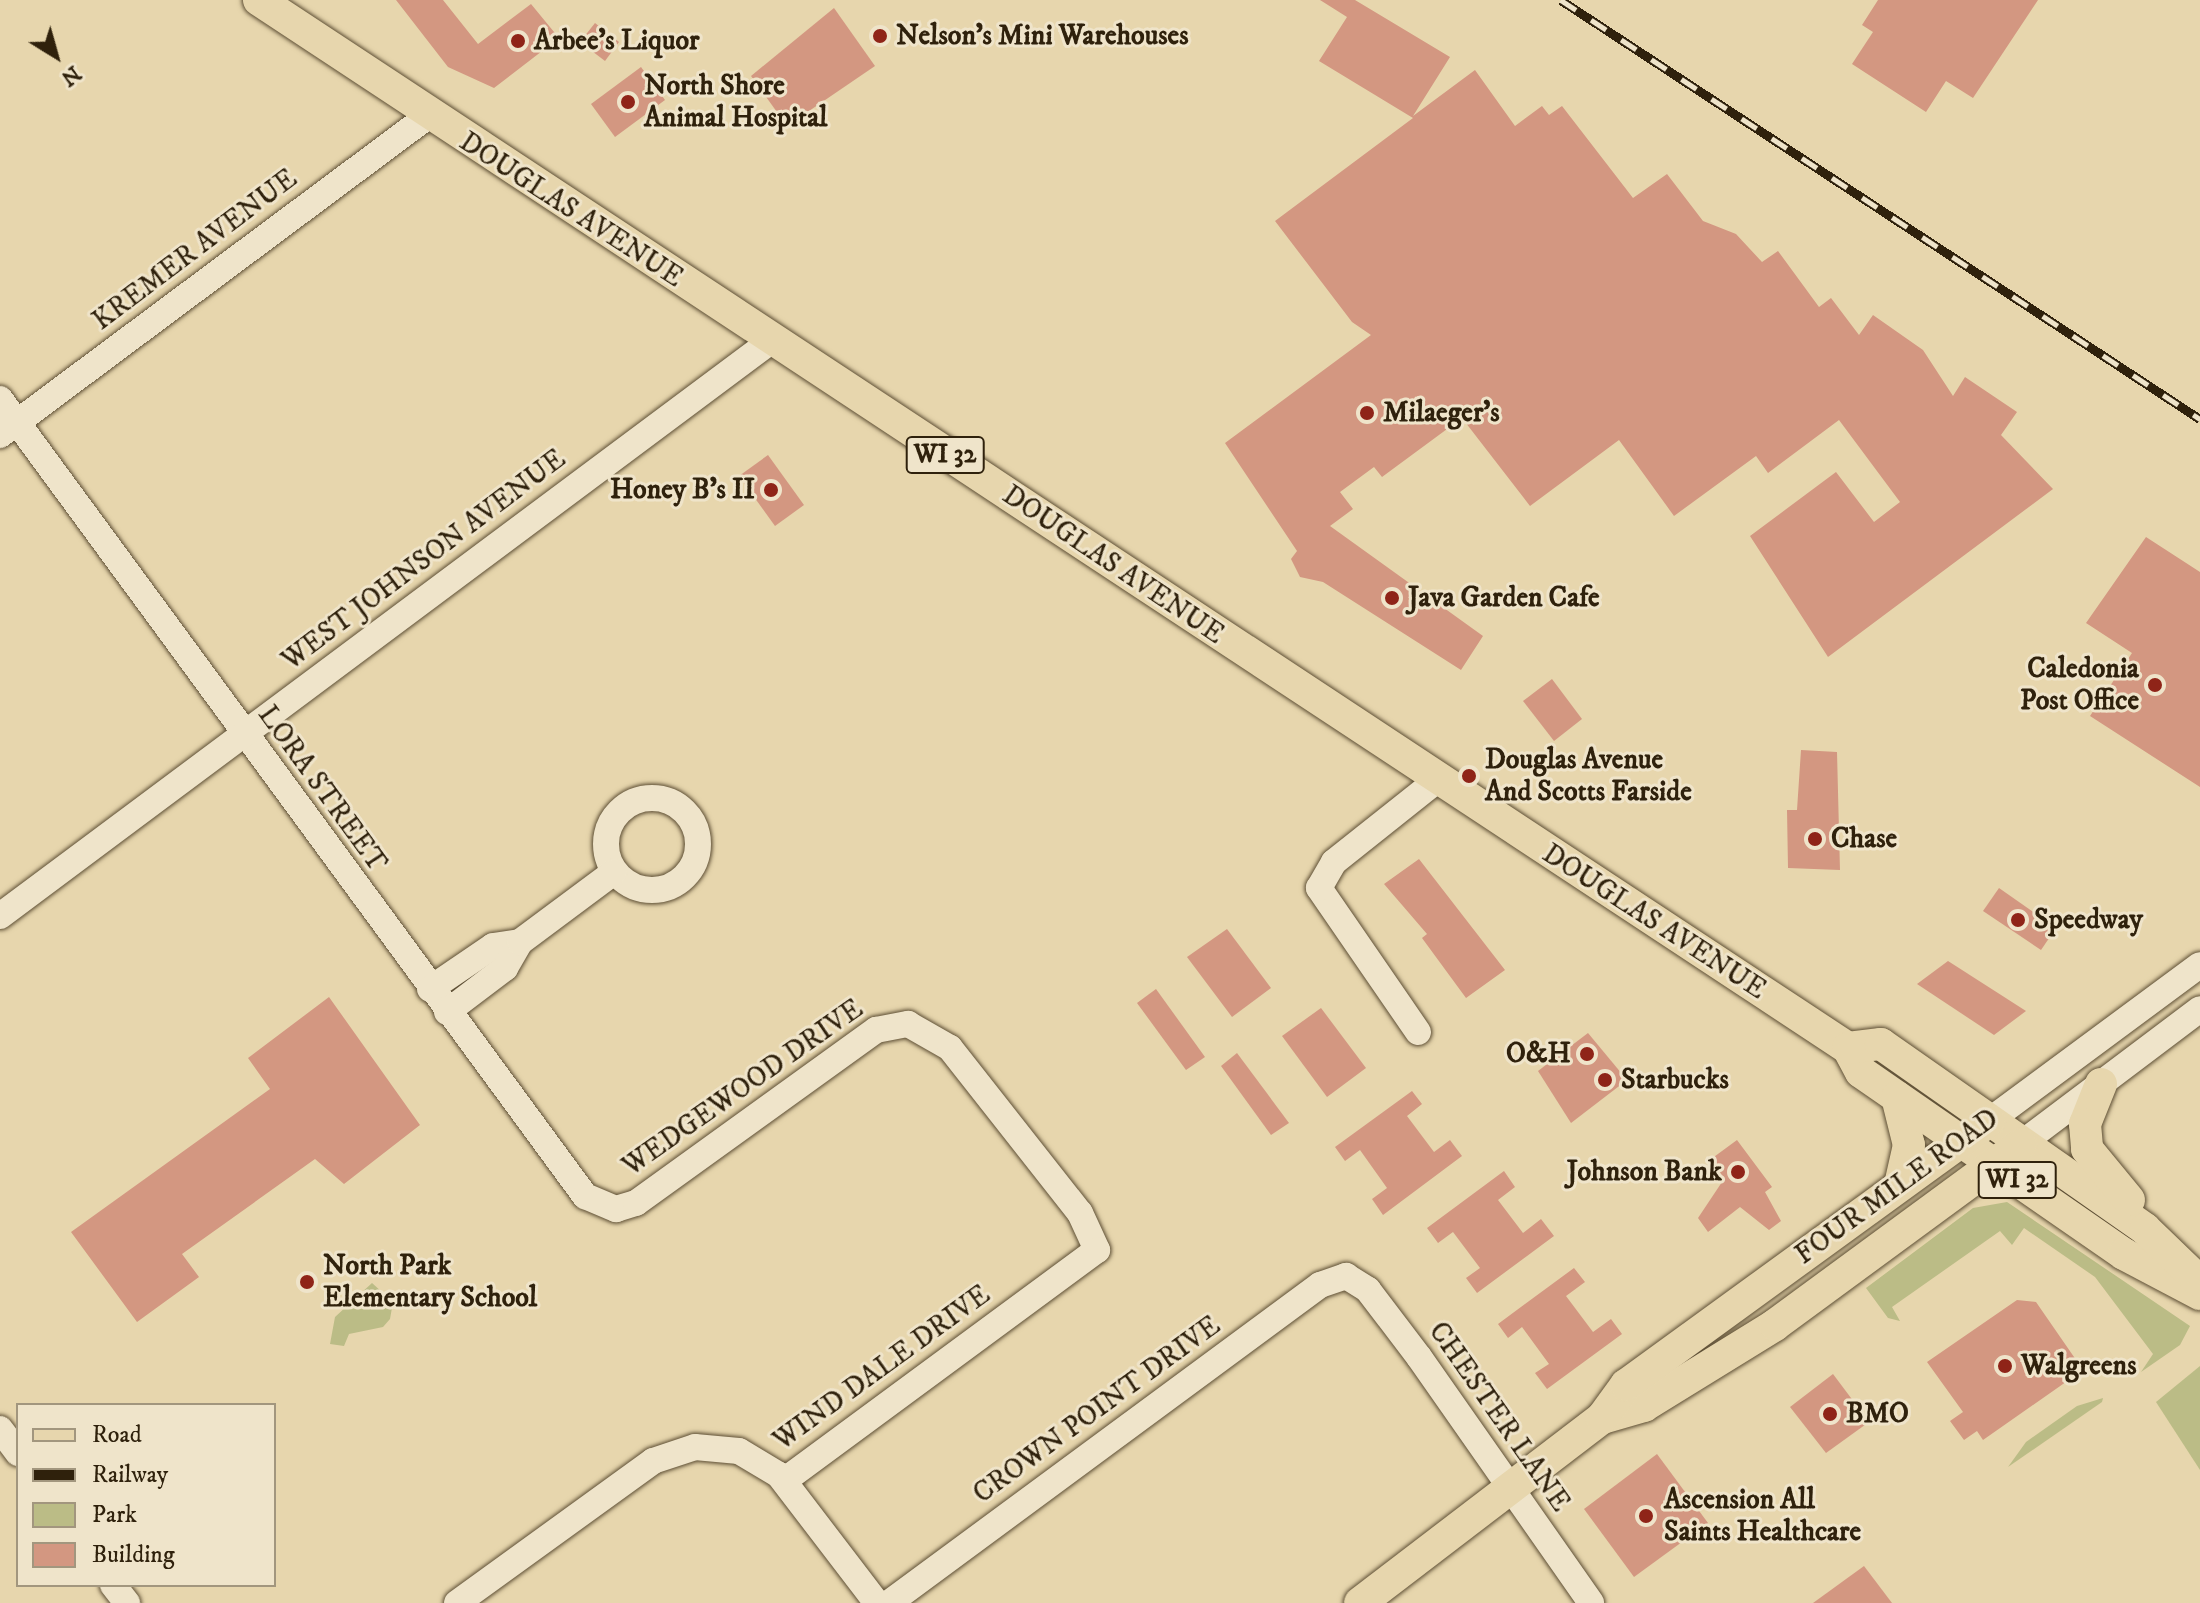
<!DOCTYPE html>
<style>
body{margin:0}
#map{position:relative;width:2200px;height:1603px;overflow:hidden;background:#e7d6ad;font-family:"IM FELL DW Pica",serif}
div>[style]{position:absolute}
.green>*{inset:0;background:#bbbc86}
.building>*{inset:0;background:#d39781}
.roads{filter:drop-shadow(0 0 2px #5d4e34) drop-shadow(0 0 2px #5d4e34)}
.minor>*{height:26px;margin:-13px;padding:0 13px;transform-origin:13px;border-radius:13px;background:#efe4ca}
.minor>.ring{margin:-13px;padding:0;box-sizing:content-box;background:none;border:26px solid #efe4ca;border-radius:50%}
.major>*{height:32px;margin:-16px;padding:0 16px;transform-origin:16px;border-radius:16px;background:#e7d6ad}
.rail>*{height:9px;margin-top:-4.5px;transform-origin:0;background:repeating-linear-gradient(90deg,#efe4ca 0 18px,#2f210c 0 36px);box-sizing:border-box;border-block:2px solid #2f210c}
.dots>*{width:22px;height:22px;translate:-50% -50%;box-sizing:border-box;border:4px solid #efe4ca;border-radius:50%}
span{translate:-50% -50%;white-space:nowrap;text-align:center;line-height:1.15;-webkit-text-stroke:6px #efe4ca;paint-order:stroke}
.shield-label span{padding:2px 6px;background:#efe4ca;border:2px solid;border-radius:6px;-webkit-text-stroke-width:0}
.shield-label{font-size:26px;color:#2f210c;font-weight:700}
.poi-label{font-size:28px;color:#2f210c;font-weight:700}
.left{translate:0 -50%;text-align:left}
.right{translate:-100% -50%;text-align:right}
.street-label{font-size:28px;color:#2f210c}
.legend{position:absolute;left:16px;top:1403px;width:260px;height:184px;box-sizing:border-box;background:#efe4ca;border:2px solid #a2967e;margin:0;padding:10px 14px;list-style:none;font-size:24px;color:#2f210c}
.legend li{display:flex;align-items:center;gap:16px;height:40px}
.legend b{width:40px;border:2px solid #a2967e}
.north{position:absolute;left:16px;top:16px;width:80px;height:80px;-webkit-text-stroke:6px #efe4ca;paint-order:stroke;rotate:143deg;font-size:22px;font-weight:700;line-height:32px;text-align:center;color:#2f210c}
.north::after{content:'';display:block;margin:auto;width:28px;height:36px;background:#2f210c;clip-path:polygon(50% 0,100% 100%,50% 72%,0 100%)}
</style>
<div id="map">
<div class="green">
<i style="clip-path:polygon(2007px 1202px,2190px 1326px,2180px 1345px,2141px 1372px,2153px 1354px,2095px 1277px,2024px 1228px,2012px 1245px,2000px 1231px,1892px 1307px,1900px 1321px,1888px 1318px,1866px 1288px,1973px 1208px)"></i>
<i style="clip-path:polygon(372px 1283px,393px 1302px,390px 1319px,383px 1327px,349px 1334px,344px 1346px,330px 1344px,335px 1317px)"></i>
<i style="clip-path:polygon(2200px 1366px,2200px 1470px,2156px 1402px)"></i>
<i style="clip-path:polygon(2103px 1398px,2102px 1402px,2008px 1467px,2026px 1442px,2077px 1406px)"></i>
</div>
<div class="building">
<i style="clip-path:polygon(396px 0,443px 0,478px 44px,531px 4px,559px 38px,494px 88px,448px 67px)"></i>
<i style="clip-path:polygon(1320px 0,1355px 0,1450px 57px,1413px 116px,1475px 70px,1515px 126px,1542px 106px,1549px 115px,1562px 106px,1633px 198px,1667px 174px,1703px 221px,1736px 234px,1762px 262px,1778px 251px,1819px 307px,1831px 298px,1859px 335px,1873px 315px,1923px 350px,1953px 396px,1965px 377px,2017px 412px,2001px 435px,2053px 489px,1828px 657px,1750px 536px,1836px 472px,1874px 522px,1900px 502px,1839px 420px,1768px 473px,1756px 456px,1674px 516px,1619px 440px,1530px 506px,1462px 418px,1382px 477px,1374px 467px,1340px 492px,1353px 509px,1330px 526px,1483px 636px,1461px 670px,1323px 582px,1300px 577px,1291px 559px,1297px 551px,1225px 443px,1371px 335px,1352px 322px,1275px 221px,1413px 118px,1319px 61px,1347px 17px)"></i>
<i style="clip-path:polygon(1878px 0,2038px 0,1973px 98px,1946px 81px,1926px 112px,1852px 64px,1873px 32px,1862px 25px)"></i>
<i style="clip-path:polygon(834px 8px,875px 66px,787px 126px,751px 76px)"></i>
<i style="clip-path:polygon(595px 23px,619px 42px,605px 61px,580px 42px)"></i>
<i style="clip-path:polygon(641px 67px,665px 100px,615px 137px,591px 104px)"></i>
<i style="clip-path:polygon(768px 455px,804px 505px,775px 526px,739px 476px)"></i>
<i style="clip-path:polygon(2146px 537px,2200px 572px,2200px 787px,2090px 716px,2132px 653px,2086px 623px)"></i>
<i style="clip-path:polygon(1552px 679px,1582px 719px,1554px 741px,1523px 701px)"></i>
<i style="clip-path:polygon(1801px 750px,1837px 752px,1840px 870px,1788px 868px,1787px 810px,1797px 810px)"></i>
<i style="clip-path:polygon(1419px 859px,1505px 970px,1466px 998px,1422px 938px,1427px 934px,1384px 884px)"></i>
<i style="clip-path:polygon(1999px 888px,2056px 928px,2041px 950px,1983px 911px)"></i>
<i style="clip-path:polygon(1227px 929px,1271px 988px,1232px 1017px,1187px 957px)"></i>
<i style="clip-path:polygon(1948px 961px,2026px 1011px,1994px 1035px,1917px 984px)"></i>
<i style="clip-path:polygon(1156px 989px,1205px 1057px,1186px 1070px,1137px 1003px)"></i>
<i style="clip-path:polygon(329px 997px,420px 1125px,344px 1184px,315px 1159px,182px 1254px,199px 1277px,137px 1322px,71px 1232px,270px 1089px,248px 1058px)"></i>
<i style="clip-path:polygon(1321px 1008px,1366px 1068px,1327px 1097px,1282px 1036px)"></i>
<i style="clip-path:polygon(1588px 1033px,1627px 1080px,1571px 1123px,1538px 1071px)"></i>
<i style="clip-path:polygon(1237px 1053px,1289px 1123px,1271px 1135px,1221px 1066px)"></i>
<i style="clip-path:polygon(1412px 1091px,1422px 1104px,1407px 1116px,1434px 1152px,1450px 1140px,1462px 1156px,1383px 1215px,1372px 1199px,1387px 1188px,1360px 1150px,1345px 1161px,1335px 1147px)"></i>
<i style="clip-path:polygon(1737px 1140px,1772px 1187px,1765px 1192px,1781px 1221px,1769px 1230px,1740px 1207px,1708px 1232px,1698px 1218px,1722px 1182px,1707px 1162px)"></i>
<i style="clip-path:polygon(1504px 1171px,1515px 1187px,1498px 1200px,1523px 1233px,1541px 1219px,1554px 1236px,1477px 1293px,1466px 1278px,1480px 1268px,1453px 1232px,1438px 1243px,1427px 1228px)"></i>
<i style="clip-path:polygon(1574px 1268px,1585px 1282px,1566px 1296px,1593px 1332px,1611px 1319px,1622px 1334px,1547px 1389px,1535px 1373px,1549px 1364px,1522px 1327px,1508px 1338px,1498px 1324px)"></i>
<i style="clip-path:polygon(2017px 1300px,2036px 1302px,2083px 1370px,1983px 1440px,1977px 1431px,1964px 1440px,1950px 1421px,1963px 1412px,1927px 1362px)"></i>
<i style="clip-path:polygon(1833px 1374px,1869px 1422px,1826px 1453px,1790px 1407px)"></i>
<i style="clip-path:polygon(1657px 1454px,1708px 1523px,1634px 1577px,1584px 1509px)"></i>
<i style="clip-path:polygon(1864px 1566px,1892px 1603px,1813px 1603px)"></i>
</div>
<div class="roads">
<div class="minor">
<i style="left:0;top:399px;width:989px;rotate:53.72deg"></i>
<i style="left:585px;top:1196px;width:34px;rotate:23deg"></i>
<i style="left:616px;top:1209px;width:21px;rotate:-17deg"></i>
<i style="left:636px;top:1203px;width:296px;rotate:-35.8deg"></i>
<i style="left:876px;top:1030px;width:33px;rotate:-11deg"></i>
<i style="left:908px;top:1024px;width:48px;rotate:29.7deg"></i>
<i style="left:950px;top:1048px;width:210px;rotate:51.8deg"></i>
<i style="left:1080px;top:1213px;width:41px;rotate:65.3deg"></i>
<i style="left:1097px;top:1250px;width:388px;rotate:143.6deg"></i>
<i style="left:0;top:435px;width:534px;rotate:-36.7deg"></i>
<i class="ring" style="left:606px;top:798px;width:66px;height:66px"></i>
<i style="left:0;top:916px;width:962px;rotate:-36.72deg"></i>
<i style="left:430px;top:989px;width:76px;rotate:-34.3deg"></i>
<i style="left:493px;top:946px;width:27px;rotate:-8deg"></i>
<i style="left:447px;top:1012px;width:73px;rotate:-37.2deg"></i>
<i style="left:505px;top:968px;width:30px;rotate:-60deg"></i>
<i style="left:520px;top:942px;width:117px;rotate:-36.7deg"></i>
<i style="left:1418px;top:1032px;width:175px;rotate:-124.5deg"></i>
<i style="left:1319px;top:888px;width:30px;rotate:-60deg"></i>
<i style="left:1334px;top:862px;width:132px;rotate:-38.5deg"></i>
<i style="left:1989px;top:1121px;width:262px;rotate:-36.5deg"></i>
<i style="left:2021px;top:1144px;width:224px;rotate:-37deg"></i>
<i style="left:0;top:1429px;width:30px;rotate:53deg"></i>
<i style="left:113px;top:1585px;width:23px;rotate:52deg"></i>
<i style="left:457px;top:1603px;width:242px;rotate:-35.9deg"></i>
<i style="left:653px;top:1461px;width:44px;rotate:-18.4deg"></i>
<i style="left:695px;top:1447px;width:44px;rotate:5.2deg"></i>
<i style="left:739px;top:1451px;width:47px;rotate:31deg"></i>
<i style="left:779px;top:1475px;width:161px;rotate:52.6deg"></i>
<i style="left:889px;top:1603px;width:536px;rotate:-36.42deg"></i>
<i style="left:1320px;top:1285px;width:28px;rotate:-19deg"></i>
<i style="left:1346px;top:1276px;width:26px;rotate:32deg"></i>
<i style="left:1368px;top:1290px;width:84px;rotate:52.7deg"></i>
<i style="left:1419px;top:1357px;width:300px;rotate:55deg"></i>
</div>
<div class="major">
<i style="left:259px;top:0;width:1903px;rotate:33.41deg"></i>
<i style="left:1848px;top:1048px;width:27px;rotate:62deg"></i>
<i style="left:1861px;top:1072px;width:320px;rotate:34.7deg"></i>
<i style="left:2124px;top:1254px;width:86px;rotate:27.8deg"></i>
<i style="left:1848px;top:1048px;width:33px;rotate:-7deg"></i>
<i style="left:1881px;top:1044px;width:322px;rotate:35deg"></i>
<i style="left:2145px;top:1229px;width:76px;rotate:43.9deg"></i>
<i style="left:2101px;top:1084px;width:43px;rotate:111.8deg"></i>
<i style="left:2085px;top:1124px;width:25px;rotate:85deg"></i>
<i style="left:2087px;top:1149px;width:66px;rotate:50.5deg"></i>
<i style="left:1897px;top:1097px;width:49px;rotate:76deg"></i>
<i style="left:1909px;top:1145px;width:41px;rotate:102.7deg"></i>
<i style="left:1602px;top:1418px;width:44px;rotate:-15.9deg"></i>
<i style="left:1644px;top:1406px;width:154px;rotate:-31.7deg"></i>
<i style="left:1775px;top:1325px;width:305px;rotate:-36.3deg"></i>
<i style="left:1360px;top:1603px;width:305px;rotate:-37.4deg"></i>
<i style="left:1602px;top:1418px;width:41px;rotate:-54deg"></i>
<i style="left:1626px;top:1385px;width:449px;rotate:-36deg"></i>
</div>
</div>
<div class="rail">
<i style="left:1561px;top:0;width:764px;rotate:33.25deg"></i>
</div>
<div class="dots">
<i style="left:880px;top:36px;background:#8f2418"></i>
<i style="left:518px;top:41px;background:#8f2418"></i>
<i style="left:628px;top:102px;background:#8f2418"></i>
<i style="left:1367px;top:413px;background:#8f2418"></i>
<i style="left:771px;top:490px;background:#8f2418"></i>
<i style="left:1392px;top:598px;background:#8f2418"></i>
<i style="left:2155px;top:685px;background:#8f2418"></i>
<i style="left:1469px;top:776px;background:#8f2418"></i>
<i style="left:1815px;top:839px;background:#8f2418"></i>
<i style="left:2018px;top:920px;background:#8f2418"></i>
<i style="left:1587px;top:1054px;background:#8f2418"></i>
<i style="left:1605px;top:1080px;background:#8f2418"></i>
<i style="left:1738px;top:1172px;background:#8f2418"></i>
<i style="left:307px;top:1282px;background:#8f2418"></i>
<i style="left:2005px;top:1366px;background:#8f2418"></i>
<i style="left:1830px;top:1414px;background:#8f2418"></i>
<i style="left:1646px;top:1516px;background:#8f2418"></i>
</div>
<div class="shield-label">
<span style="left:945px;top:455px">WI 32</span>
<span style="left:2017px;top:1180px">WI 32</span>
</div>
<div class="poi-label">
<span class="left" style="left:896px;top:36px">Nelson's Mini Warehouses</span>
<span class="left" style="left:534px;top:41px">Arbee's Liquor</span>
<span class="left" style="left:644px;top:102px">North Shore<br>Animal Hospital</span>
<span class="left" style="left:1383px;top:413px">Milaeger's</span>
<span class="right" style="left:755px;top:490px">Honey B's II</span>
<span class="left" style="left:1408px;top:598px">Java Garden Cafe</span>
<span class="right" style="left:2139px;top:685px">Caledonia<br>Post Office</span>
<span class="left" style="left:1485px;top:776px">Douglas Avenue<br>And Scotts Farside</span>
<span class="left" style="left:1831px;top:839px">Chase</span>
<span class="left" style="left:2034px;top:920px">Speedway</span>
<span class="right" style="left:1571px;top:1054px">O&amp;H</span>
<span class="left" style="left:1621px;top:1080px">Starbucks</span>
<span class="right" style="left:1722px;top:1172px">Johnson Bank</span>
<span class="left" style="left:323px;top:1282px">North Park<br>Elementary School</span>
<span class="left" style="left:2021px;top:1366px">Walgreens</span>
<span class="left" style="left:1846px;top:1414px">BMO</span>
<span class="left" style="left:1664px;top:1516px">Ascension All<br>Saints Healthcare</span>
</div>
<div class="street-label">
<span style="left:571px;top:210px;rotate:33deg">DOUGLAS AVENUE</span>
<span style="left:195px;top:250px;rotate:-37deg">KREMER AVENUE</span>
<span style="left:424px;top:560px;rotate:-37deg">WEST JOHNSON AVENUE</span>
<span style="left:1113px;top:565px;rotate:34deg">DOUGLAS AVENUE</span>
<span style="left:322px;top:789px;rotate:54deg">LORA STREET</span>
<span style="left:1654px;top:922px;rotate:33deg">DOUGLAS AVENUE</span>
<span style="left:743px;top:1088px;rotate:-35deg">WEDGEWOOD DRIVE</span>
<span style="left:1897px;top:1187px;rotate:-36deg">FOUR MILE ROAD</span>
<span style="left:882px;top:1368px;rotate:-36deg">WIND DALE DRIVE</span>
<span style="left:1097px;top:1410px;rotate:-36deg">CROWN POINT DRIVE</span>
<span style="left:1499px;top:1417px;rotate:55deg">CHESTER LANE</span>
</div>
<ul class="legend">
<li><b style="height:10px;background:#e7d6ad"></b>Road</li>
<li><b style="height:10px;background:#2f210c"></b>Railway</li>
<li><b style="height:22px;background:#bbbc86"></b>Park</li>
<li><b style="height:22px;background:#d39781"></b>Building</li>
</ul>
<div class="north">N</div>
</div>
